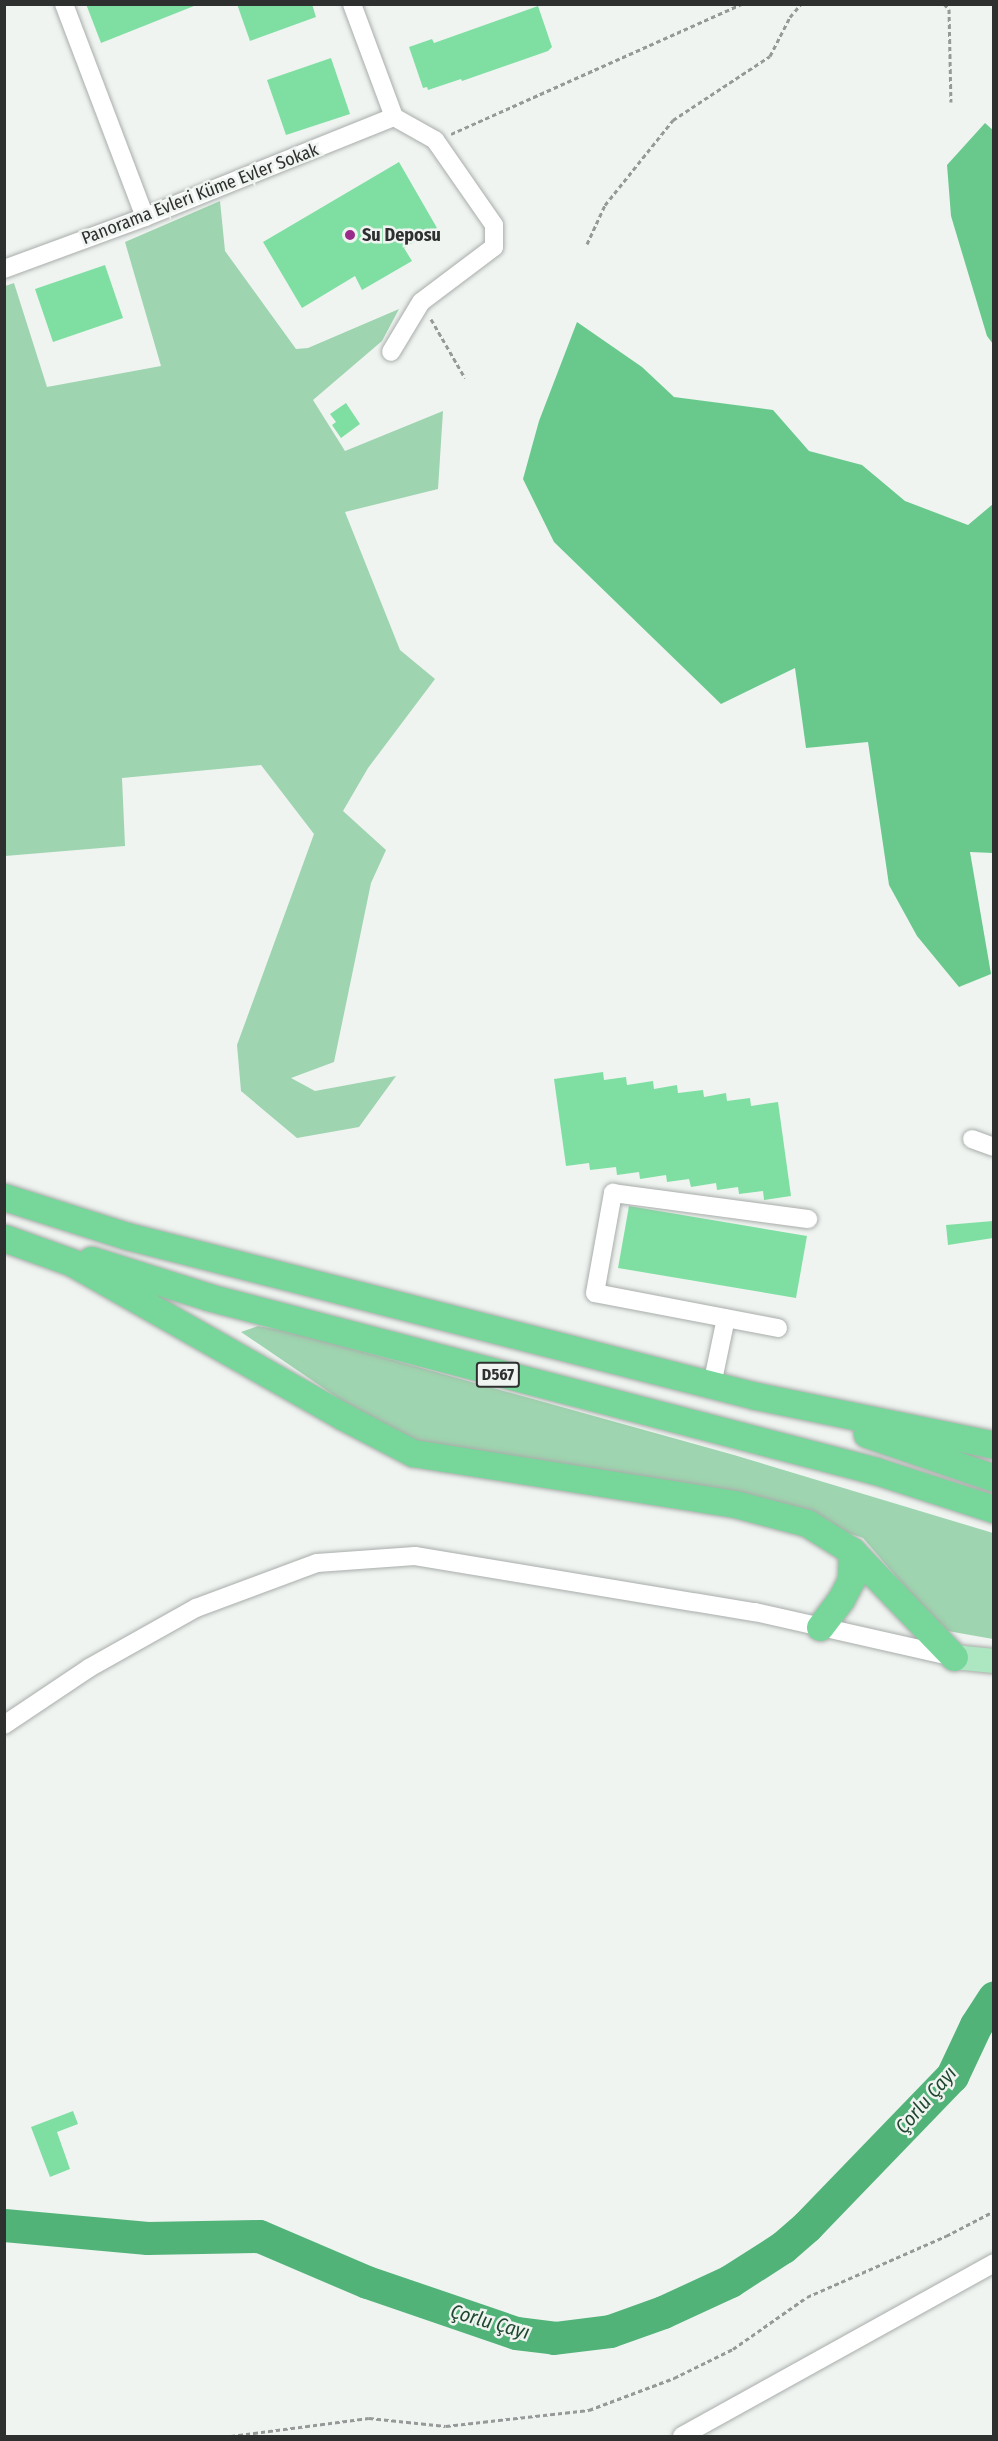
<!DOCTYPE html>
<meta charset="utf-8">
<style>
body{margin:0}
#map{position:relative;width:998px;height:2441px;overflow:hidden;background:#eff4f1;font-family:"Fira Sans Condensed",sans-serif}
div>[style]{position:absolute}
.green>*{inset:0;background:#9ed4af}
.forest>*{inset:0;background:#69c98d}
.river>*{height:33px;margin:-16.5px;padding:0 16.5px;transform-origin:16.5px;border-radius:16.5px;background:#52b379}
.building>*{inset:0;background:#7fdfa2}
.path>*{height:3px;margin-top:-1.5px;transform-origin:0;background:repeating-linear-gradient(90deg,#969997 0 4.5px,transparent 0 7.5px)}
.roads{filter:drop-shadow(0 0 2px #a9adaa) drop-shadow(0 0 2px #a9adaa)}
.minor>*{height:18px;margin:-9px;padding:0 9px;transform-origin:9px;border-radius:9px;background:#fff}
.major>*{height:24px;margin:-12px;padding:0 12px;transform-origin:12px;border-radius:12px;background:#ade7c2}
.highway>*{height:27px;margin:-13.5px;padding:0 13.5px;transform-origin:13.5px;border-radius:13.5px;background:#77d79a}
.dots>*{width:16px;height:16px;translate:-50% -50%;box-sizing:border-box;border:3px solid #eff4f1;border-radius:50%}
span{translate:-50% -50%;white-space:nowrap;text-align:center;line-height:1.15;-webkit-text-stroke:5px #eff4f1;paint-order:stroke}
.shield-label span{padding:2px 4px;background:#eff4f1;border:2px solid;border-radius:4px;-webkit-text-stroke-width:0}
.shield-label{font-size:16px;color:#2e302f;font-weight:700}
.street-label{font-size:18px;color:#2e302f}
.poi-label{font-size:18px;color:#2e302f;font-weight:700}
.left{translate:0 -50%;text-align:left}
.water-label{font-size:20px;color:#20482f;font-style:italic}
.frame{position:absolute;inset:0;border:6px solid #2e302f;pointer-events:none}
</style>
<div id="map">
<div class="green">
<i style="clip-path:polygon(220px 201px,225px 251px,296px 349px,308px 348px,399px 309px,382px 341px,313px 400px,345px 451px,443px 411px,438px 489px,345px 512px,400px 650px,435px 679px,368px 768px,343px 811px,386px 850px,371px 883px,334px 1062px,291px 1078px,315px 1091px,396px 1076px,359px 1127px,297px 1138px,241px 1091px,237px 1045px,314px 834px,261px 765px,122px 778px,125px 846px,5px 856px,5px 286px,14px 283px,47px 387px,161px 366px,125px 242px)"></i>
<i style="clip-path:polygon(258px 1326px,292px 1332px,734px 1455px,993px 1533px,993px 1639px,942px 1630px,863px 1538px,819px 1523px,433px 1450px,382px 1428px,241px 1332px)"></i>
</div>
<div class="forest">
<i style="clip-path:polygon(985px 123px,994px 131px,993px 344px,987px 336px,951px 216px,947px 165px)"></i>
<i style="clip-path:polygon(577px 322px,642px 367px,674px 397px,773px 410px,809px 451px,862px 465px,905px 501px,968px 525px,993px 504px,993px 853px,970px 852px,991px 974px,959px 987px,917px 936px,889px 885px,868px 742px,806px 748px,795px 668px,721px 704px,554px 542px,523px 479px,539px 421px)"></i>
</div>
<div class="river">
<i style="left:4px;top:2225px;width:144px;rotate:5.2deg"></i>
<i style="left:147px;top:2238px;width:112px;rotate:-1deg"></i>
<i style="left:259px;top:2236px;width:117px;rotate:23.1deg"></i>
<i style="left:367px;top:2282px;width:157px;rotate:18.9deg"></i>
<i style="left:516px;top:2333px;width:38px;rotate:7deg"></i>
<i style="left:554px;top:2338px;width:56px;rotate:-7.1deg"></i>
<i style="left:610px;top:2331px;width:56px;rotate:-19.7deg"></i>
<i style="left:663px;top:2312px;width:74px;rotate:-24.8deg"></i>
<i style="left:730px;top:2281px;width:63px;rotate:-32.7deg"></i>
<i style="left:783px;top:2247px;width:32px;rotate:-41deg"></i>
<i style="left:807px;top:2226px;width:209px;rotate:-46deg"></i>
<i style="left:952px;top:2076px;width:56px;rotate:-64.8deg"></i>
<i style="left:976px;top:2025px;width:33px;rotate:-57deg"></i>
</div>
<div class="building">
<i style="clip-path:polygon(86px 4px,194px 4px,194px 6px,101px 43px)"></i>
<i style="clip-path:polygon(237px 4px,312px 4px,316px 17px,250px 41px)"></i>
<i style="clip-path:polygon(538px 6px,552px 47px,548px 51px,462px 81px,461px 79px,428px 90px,427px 87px,423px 88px,409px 47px,432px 39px,434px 43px)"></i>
<i style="clip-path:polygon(331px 58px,350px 114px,286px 135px,267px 80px)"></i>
<i style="clip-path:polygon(399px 162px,437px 228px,404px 248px,412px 261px,362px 290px,355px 276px,302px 308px,263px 242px)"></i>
<i style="clip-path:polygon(105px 265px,123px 318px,53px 342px,35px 289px)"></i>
<i style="clip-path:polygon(346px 403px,360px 424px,341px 438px,332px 425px,336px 422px,330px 414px)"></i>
<i style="clip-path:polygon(603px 1072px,604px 1080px,626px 1077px,627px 1085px,653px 1081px,654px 1089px,677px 1085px,678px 1093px,703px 1090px,704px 1097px,726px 1093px,727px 1101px,750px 1098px,751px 1106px,778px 1102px,791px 1196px,764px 1200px,763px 1191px,739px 1194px,738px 1187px,717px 1190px,716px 1183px,691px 1187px,689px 1179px,667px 1182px,666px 1175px,640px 1179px,639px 1172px,617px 1175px,616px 1167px,590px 1170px,589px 1163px,566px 1166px,554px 1079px)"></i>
<i style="clip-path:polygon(629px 1206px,807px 1236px,796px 1298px,618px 1268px)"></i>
<i style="clip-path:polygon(993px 1221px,993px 1238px,948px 1245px,946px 1225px)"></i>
<i style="clip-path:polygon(73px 2111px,78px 2124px,57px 2132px,70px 2169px,50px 2177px,31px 2127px)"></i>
</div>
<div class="path">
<i style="left:944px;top:4px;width:7px;rotate:45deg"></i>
<i style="left:949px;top:9px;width:93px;rotate:88.8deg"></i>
<i style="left:451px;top:134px;width:318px;rotate:-24.1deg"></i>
<i style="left:587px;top:244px;width:43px;rotate:-65.2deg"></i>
<i style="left:605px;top:205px;width:109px;rotate:-51.3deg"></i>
<i style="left:673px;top:120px;width:116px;rotate:-33.4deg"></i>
<i style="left:770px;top:56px;width:44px;rotate:-62.9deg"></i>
<i style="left:790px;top:17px;width:17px;rotate:-50deg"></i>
<i style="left:431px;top:319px;width:68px;rotate:60deg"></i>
<i style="left:231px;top:2436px;width:139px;rotate:-7.4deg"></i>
<i style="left:369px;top:2418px;width:77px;rotate:5.9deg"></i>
<i style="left:446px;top:2426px;width:144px;rotate:-6.4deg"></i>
<i style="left:589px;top:2410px;width:91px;rotate:-20.6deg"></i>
<i style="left:674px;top:2378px;width:66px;rotate:-26.2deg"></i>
<i style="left:733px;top:2349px;width:90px;rotate:-35.1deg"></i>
<i style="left:807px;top:2297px;width:152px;rotate:-23.7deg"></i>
<i style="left:946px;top:2236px;width:54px;rotate:-27.5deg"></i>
</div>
<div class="roads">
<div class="minor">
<i style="left:64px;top:4px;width:228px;rotate:69.2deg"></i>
<i style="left:352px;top:4px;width:121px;rotate:69.6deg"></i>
<i style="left:394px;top:117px;width:47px;rotate:29.3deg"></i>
<i style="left:435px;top:140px;width:103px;rotate:55.2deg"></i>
<i style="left:494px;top:225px;width:22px;rotate:90deg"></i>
<i style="left:494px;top:247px;width:91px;rotate:143deg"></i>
<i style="left:421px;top:302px;width:58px;rotate:121deg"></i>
<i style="left:4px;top:269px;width:150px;rotate:-20.2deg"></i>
<i style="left:145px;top:217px;width:268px;rotate:-21.9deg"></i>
<i style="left:972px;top:1139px;width:23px;rotate:20deg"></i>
<i style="left:778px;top:1328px;width:186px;rotate:-169.2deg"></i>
<i style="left:595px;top:1293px;width:102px;rotate:-79.8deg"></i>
<i style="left:613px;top:1193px;width:197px;rotate:7.6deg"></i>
<i style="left:712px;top:1385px;width:68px;rotate:-78.2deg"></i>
<i style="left:4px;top:1725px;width:102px;rotate:-33.8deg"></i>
<i style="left:89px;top:1668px;width:123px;rotate:-29.3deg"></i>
<i style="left:196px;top:1608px;width:129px;rotate:-20.4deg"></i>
<i style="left:317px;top:1563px;width:98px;rotate:-4.1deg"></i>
<i style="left:415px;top:1556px;width:345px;rotate:9.4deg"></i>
<i style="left:755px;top:1612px;width:204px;rotate:12.7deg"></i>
<i style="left:682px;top:2436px;width:357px;rotate:-29deg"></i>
</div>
<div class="major">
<i style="left:954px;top:1657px;width:40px;rotate:5.7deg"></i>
</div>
<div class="highway">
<i style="left:4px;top:1197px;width:129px;rotate:17.6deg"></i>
<i style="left:127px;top:1236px;width:649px;rotate:14.27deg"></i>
<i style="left:756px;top:1396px;width:243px;rotate:11.6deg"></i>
<i style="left:4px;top:1238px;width:71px;rotate:19.7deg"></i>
<i style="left:71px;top:1262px;width:314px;rotate:29.6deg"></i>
<i style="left:344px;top:1417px;width:78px;rotate:27.6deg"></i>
<i style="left:413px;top:1453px;width:326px;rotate:9deg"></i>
<i style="left:735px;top:1504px;width:74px;rotate:14.8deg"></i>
<i style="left:807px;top:1523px;width:53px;rotate:31.9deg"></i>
<i style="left:852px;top:1551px;width:147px;rotate:46.1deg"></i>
<i style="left:91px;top:1260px;width:123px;rotate:17.5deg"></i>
<i style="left:208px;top:1297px;width:690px;rotate:14.6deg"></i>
<i style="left:876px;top:1471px;width:124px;rotate:17.9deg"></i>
<i style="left:867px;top:1434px;width:134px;rotate:19.1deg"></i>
<i style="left:820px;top:1627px;width:35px;rotate:-53deg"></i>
<i style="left:841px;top:1599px;width:21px;rotate:-62deg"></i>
<i style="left:851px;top:1580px;width:29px;rotate:-88deg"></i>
</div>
</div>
<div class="dots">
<i style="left:350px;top:235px;background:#9b2b8a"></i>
</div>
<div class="shield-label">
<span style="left:498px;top:1375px">D567</span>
</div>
<div class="street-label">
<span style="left:200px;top:194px;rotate:-21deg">Panorama Evleri Küme Evler Sokak</span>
</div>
<div class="poi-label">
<span class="left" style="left:362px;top:235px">Su Deposu</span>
</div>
<div class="water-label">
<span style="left:926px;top:2100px;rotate:-49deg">Çorlu Çayı</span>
<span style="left:490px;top:2322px;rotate:16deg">Çorlu Çayı</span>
</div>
<div class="frame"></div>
</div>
